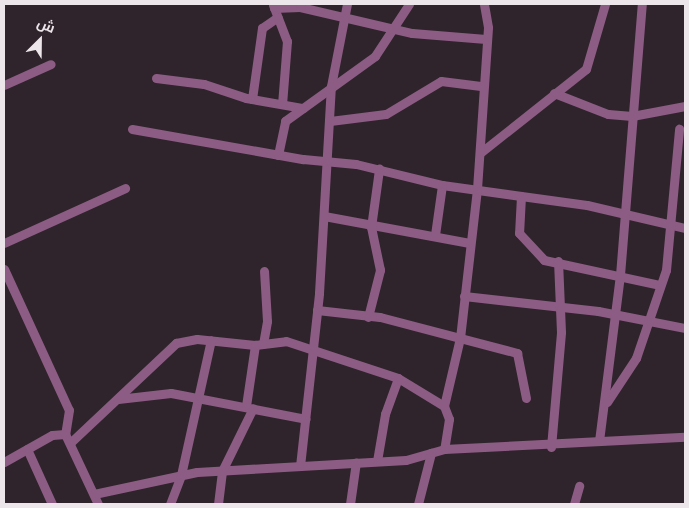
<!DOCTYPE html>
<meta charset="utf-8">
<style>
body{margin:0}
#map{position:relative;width:689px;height:508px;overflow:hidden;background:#2f242c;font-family:"Source Sans 3",Cairo,sans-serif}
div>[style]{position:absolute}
.minor>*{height:9px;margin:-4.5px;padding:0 4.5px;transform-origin:4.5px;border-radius:4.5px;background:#8d5c84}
span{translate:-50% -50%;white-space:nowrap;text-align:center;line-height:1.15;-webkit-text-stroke:4.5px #2f242c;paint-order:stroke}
.frame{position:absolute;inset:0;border:5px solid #ece5ea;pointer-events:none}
.north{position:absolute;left:15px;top:15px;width:50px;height:50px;-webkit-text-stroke:4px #2f242c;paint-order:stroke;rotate:23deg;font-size:14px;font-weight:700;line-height:20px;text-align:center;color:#ece5ea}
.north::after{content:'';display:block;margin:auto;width:18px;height:22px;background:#ece5ea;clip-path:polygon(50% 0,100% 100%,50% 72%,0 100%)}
</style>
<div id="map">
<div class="minor">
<i style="left:273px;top:5px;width:39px;rotate:69deg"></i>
<i style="left:287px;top:41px;width:63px;rotate:94.5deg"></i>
<i style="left:274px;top:8px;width:26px;rotate:-2deg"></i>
<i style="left:300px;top:7px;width:115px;rotate:13.1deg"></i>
<i style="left:412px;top:33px;width:74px;rotate:4.6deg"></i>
<i style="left:156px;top:78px;width:48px;rotate:7.1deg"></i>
<i style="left:204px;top:84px;width:44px;rotate:18.4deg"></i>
<i style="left:246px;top:98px;width:58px;rotate:10deg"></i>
<i style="left:4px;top:85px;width:51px;rotate:-24.1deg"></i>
<i style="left:554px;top:93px;width:58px;rotate:21.3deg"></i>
<i style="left:608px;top:114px;width:24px;rotate:5deg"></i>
<i style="left:632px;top:116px;width:54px;rotate:-10.7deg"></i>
<i style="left:252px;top:99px;width:72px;rotate:-82deg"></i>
<i style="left:262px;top:28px;width:19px;rotate:-35deg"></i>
<i style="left:330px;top:121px;width:56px;rotate:-7.1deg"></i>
<i style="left:386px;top:114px;width:64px;rotate:-31deg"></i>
<i style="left:441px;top:81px;width:40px;rotate:7.1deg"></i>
<i style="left:132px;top:129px;width:174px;rotate:10deg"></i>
<i style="left:303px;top:159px;width:53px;rotate:5.4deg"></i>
<i style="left:356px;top:164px;width:89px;rotate:13.7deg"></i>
<i style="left:442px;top:185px;width:146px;rotate:7.9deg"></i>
<i style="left:587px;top:205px;width:101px;rotate:13.2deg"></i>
<i style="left:480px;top:153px;width:135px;rotate:-38.4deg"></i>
<i style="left:586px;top:69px;width:68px;rotate:-73.7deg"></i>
<i style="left:278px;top:155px;width:35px;rotate:-78deg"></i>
<i style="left:285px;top:121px;width:111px;rotate:-35.8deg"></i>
<i style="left:375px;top:56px;width:62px;rotate:-56.8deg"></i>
<i style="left:521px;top:196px;width:37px;rotate:93deg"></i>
<i style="left:519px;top:233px;width:37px;rotate:47deg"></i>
<i style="left:544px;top:260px;width:119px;rotate:12.2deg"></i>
<i style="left:324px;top:216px;width:148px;rotate:10.5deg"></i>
<i style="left:435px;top:235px;width:50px;rotate:-82deg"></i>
<i style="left:4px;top:243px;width:133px;rotate:-24.4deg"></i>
<i style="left:4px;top:269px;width:155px;rotate:65.3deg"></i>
<i style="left:69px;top:410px;width:24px;rotate:99deg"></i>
<i style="left:464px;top:296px;width:135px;rotate:6.4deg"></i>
<i style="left:598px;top:311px;width:89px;rotate:11.1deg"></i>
<i style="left:317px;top:310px;width:63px;rotate:6.3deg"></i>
<i style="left:380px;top:317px;width:142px;rotate:14.7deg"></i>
<i style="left:517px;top:353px;width:46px;rotate:78.7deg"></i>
<i style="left:368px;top:317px;width:49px;rotate:-75.7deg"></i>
<i style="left:380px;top:270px;width:44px;rotate:-101.8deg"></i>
<i style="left:371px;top:227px;width:59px;rotate:-82.1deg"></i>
<i style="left:263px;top:344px;width:23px;rotate:-80deg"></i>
<i style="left:267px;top:321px;width:50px;rotate:-93.4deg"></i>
<i style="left:118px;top:399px;width:53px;rotate:-6.5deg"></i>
<i style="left:171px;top:393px;width:137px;rotate:10.9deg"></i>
<i style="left:607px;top:402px;width:53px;rotate:-56.6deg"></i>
<i style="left:636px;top:358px;width:93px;rotate:-71.2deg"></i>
<i style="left:666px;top:270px;width:142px;rotate:-84.7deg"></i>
<i style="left:246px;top:406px;width:62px;rotate:-81.6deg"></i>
<i style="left:444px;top:406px;width:70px;rotate:-76.8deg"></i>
<i style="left:460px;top:338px;width:150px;rotate:-83.5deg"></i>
<i style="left:477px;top:189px;width:162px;rotate:-86.1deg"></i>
<i style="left:488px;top:27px;width:23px;rotate:-100deg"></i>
<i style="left:599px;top:441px;width:167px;rotate:-82.8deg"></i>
<i style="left:620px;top:275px;width:272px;rotate:-85.4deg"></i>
<i style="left:70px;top:443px;width:146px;rotate:-43.3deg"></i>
<i style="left:176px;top:343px;width:21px;rotate:-11deg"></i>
<i style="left:197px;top:339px;width:58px;rotate:5.9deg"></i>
<i style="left:255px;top:345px;width:31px;rotate:-7deg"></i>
<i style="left:286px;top:341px;width:118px;rotate:18.3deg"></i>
<i style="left:398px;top:378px;width:54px;rotate:31.3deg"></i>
<i style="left:444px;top:406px;width:14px;rotate:69deg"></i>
<i style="left:449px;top:419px;width:30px;rotate:99deg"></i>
<i style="left:551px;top:447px;width:115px;rotate:-85deg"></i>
<i style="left:561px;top:332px;width:71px;rotate:-92.4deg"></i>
<i style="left:27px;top:449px;width:60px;rotate:65.6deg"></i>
<i style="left:377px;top:461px;width:48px;rotate:-80.3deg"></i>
<i style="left:385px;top:414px;width:38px;rotate:-70deg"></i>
<i style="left:4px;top:462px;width:55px;rotate:-29.4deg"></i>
<i style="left:52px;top:435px;width:13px;rotate:-4deg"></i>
<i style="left:65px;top:434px;width:77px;rotate:64.8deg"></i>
<i style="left:300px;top:466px;width:174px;rotate:-83.7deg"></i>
<i style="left:319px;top:293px;width:207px;rotate:-86.7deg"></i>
<i style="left:331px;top:86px;width:84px;rotate:-79deg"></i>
<i style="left:94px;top:494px;width:105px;rotate:-12.1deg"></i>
<i style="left:197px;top:472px;width:209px;rotate:-3.3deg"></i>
<i style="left:406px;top:460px;width:40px;rotate:-16deg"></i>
<i style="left:444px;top:449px;width:241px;rotate:-2.9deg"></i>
<i style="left:170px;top:504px;width:31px;rotate:-69deg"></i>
<i style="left:181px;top:475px;width:138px;rotate:-77.5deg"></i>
<i style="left:218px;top:504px;width:33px;rotate:-83deg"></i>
<i style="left:222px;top:471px;width:70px;rotate:-63.8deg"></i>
<i style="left:350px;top:504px;width:42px;rotate:-81.9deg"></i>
<i style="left:418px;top:504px;width:53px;rotate:-75.7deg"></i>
<i style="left:574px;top:504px;width:19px;rotate:-74deg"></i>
</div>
<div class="frame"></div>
<div class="north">ش</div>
</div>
